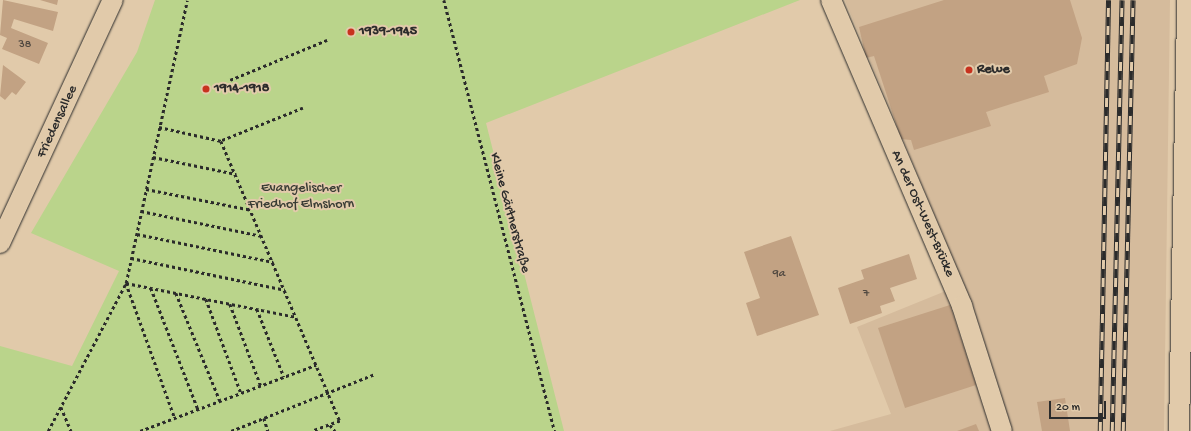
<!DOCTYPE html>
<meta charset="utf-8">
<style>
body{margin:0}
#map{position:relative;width:1191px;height:431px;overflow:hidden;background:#e1caaa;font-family:"Gochi Hand",sans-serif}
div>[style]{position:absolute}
.built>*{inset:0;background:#d5bb9c}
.green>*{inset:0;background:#bad48b}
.building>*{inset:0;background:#c2a283}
.path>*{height:2.5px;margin-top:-1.25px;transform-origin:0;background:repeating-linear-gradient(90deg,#2b2b2b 0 3px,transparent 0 6px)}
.roads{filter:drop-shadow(0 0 1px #2b2b2b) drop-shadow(0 0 1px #2b2b2b)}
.minor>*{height:20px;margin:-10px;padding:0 10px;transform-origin:10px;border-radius:10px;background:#e1caaa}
.rail>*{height:4.5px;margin-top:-2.25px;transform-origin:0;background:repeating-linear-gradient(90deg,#e1caaa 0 9px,#2b2b2b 0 18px);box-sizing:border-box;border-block:1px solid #2b2b2b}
.dots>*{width:11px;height:11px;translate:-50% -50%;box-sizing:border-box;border:2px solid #e1caaa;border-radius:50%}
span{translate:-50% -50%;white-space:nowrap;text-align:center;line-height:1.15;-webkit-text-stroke:4px #e1caaa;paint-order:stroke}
.number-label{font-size:12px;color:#514941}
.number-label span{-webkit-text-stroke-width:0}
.poi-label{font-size:14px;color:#2b2b2b;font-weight:700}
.left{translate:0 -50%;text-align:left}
.street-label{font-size:14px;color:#2b2b2b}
.park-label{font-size:14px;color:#393c35}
.scale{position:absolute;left:1049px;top:401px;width:57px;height:18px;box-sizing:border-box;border:2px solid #2b2b2b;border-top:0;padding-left:5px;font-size:12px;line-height:14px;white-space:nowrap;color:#2b2b2b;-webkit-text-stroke:3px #e1caaa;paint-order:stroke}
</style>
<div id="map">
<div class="built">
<i style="clip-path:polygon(845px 0,1170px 0,1164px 431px,830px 431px,891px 414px,857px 327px,963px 284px)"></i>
</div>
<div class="green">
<i style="clip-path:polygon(155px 0,800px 0,486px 123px,564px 431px,0 431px,0 346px,72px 366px,119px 271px,31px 233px,137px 52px)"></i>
</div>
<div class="building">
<i style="clip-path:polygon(3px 0,58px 12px,53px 31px,14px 19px,11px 28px,48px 43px,39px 64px,2px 49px,7px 38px,0 35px)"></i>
<i style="clip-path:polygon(40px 0,58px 0,57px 5px)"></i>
<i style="clip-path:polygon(944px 0,1070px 0,1082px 38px,1077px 64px,1044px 76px,1049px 92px,986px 112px,991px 126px,914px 150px,911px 140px,901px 139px,874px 56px,866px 58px,859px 27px)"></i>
<i style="clip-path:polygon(3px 65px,26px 82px,16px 95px,12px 92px,5px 100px,0 96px)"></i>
<i style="clip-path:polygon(791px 236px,819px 315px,757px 336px,746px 303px,760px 298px,744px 252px)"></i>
<i style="clip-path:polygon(909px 254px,917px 279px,890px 288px,895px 301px,880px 306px,882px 313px,850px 324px,838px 288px,864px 279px,861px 270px)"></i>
<i style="clip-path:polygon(950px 305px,976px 385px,905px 408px,878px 328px)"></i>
<i style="clip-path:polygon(1065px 398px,1070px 431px,1042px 431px,1037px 402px)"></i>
<i style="clip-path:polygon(976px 424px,979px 431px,957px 431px)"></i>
</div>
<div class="path">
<i style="left:444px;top:0;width:445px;rotate:75.6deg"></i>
<i style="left:230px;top:80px;width:105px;rotate:-22.4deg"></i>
<i style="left:303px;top:108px;width:88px;rotate:158.1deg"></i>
<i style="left:221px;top:141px;width:304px;rotate:67deg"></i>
<i style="left:340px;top:421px;width:29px;rotate:160deg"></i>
<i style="left:159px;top:127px;width:64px;rotate:12.7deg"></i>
<i style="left:153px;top:157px;width:85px;rotate:11.6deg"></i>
<i style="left:146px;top:189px;width:108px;rotate:11.2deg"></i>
<i style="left:141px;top:211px;width:124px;rotate:11.7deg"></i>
<i style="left:137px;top:234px;width:139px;rotate:11.6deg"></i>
<i style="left:131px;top:258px;width:157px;rotate:11.7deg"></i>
<i style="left:126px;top:283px;width:173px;rotate:11.3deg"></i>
<i style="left:126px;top:283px;width:144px;rotate:70.1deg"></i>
<i style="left:151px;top:288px;width:130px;rotate:68.8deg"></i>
<i style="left:176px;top:293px;width:117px;rotate:67.8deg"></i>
<i style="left:206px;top:299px;width:100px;rotate:69.6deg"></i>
<i style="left:230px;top:304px;width:88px;rotate:69.3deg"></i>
<i style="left:257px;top:309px;width:73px;rotate:68.3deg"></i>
<i style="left:61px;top:407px;width:26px;rotate:67deg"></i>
<i style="left:264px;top:418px;width:14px;rotate:73deg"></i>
<i style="left:330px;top:425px;width:8px;rotate:50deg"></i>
<i style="left:48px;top:431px;width:167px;rotate:-62.2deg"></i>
<i style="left:126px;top:283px;width:289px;rotate:-77.8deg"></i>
<i style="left:140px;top:431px;width:188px;rotate:-20.6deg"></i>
<i style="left:231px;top:431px;width:155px;rotate:-21.6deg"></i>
</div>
<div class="roads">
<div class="minor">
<i style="left:831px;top:0;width:333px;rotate:66.8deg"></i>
<i style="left:962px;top:306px;width:131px;rotate:72.3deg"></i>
<i style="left:0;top:243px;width:268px;rotate:-65.1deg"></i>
<i style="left:1179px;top:431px;width:431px;rotate:-88.9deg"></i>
</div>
</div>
<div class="rail">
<i style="left:1100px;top:431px;width:431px;rotate:-88.9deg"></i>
<i style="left:1112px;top:431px;width:431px;rotate:-88.7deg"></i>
<i style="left:1123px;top:431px;width:431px;rotate:-88.7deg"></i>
</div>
<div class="dots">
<i style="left:351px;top:32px;background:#c8321e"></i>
<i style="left:969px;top:70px;background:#c8321e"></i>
<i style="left:206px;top:89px;background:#c8321e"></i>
</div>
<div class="number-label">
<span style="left:25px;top:46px">38</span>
<span style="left:779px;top:275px">9a</span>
<span style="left:866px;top:295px">7</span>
</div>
<div class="poi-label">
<span class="left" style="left:359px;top:32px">1939-1945</span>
<span class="left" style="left:977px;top:70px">Rewe</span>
<span class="left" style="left:214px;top:89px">1914-1918</span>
</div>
<div class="street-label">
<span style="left:58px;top:122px;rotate:-65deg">Friedensallee</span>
<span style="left:509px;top:213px;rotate:75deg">Kleine Gärtnerstraße</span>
<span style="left:922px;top:214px;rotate:66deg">An der Ost-West-Brücke</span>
</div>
<div class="park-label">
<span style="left:301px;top:197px">Evangelischer<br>Friedhof Elmshorn</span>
</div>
<div class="scale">20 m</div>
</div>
